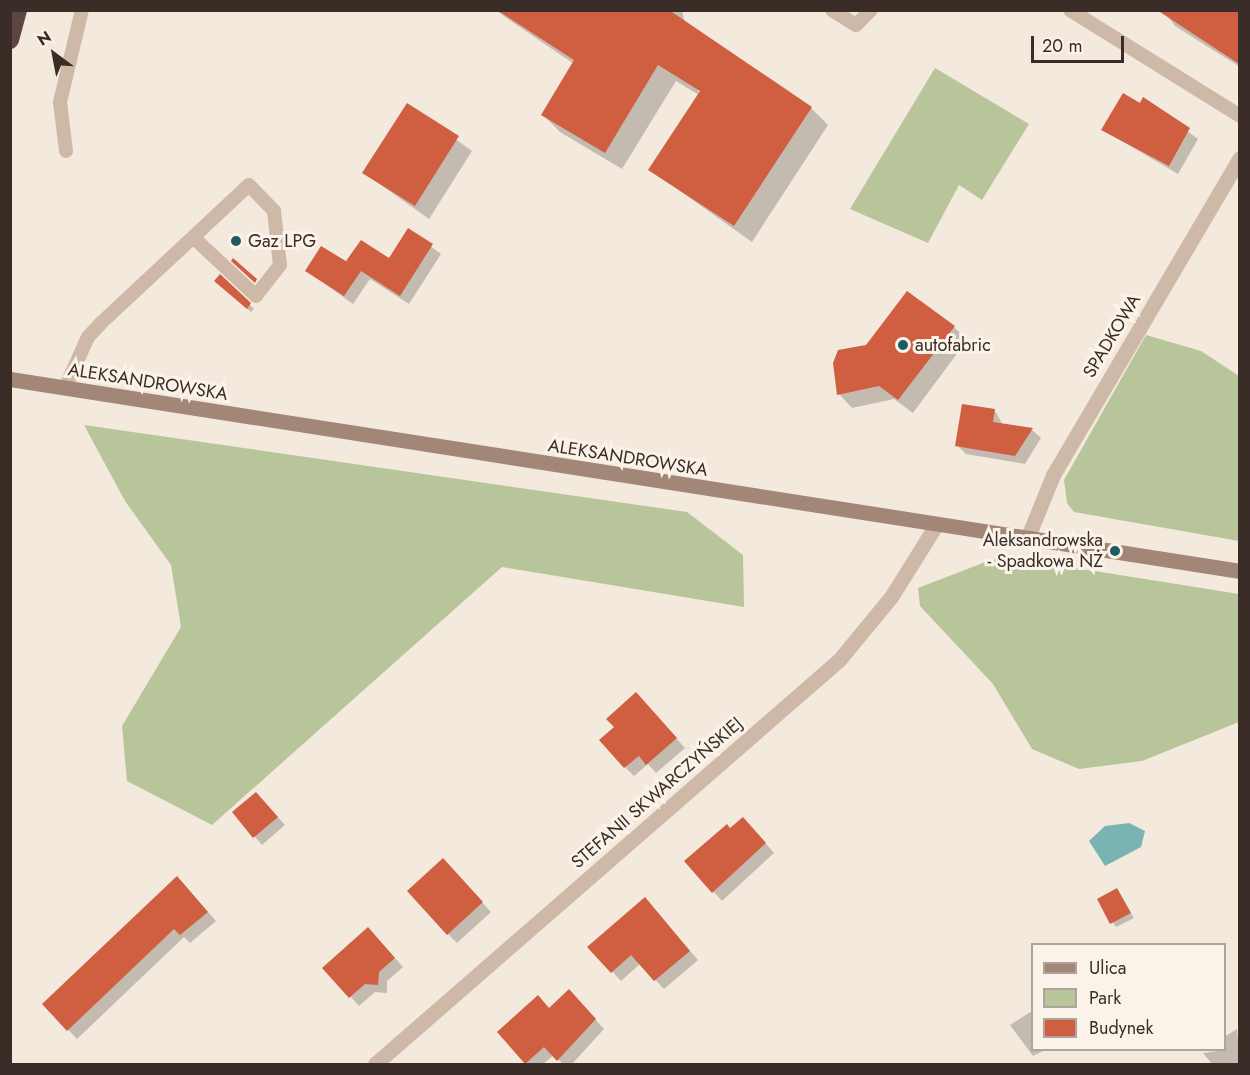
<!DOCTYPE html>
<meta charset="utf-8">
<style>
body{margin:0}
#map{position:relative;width:1250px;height:1075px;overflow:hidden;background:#f4e9dd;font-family:Jost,sans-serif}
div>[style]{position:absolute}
.green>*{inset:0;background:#b8c59b}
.water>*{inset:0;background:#79b3b4}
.shadow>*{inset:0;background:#0003}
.building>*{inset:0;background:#cf5f40}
.lane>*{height:14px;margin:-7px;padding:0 7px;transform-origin:7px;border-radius:7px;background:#ceb8a7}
.street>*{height:15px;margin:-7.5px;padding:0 7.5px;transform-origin:7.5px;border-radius:7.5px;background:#ceb8a7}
.secondary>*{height:15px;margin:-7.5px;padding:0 7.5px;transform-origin:7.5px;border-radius:7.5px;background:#a28678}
.highway>*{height:18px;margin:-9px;padding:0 9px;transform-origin:9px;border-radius:9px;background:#5b473f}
.dots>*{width:16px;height:16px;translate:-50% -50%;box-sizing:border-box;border:3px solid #fbf3ea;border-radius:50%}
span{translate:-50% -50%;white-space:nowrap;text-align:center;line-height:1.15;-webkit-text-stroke:6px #fbf3ea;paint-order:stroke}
.poi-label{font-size:18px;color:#3a2d28}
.left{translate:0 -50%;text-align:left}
.right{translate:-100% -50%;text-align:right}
.street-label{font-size:18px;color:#3a2d28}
.frame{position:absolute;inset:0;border:12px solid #3a2d28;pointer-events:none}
.legend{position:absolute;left:1031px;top:943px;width:195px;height:108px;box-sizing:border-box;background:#fbf3ea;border:2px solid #aea49c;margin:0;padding:8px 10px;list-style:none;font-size:18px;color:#3a2d28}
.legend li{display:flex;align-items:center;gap:12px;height:30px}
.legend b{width:30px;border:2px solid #aea49c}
.north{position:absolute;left:24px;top:24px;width:60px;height:60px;-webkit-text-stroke:4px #fbf3ea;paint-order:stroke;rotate:328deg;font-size:16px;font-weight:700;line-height:24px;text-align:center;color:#3a2d28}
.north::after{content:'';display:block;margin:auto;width:21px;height:27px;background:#3a2d28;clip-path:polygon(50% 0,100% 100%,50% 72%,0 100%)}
.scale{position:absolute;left:1031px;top:36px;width:93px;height:27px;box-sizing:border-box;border:3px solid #3a2d28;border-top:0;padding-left:8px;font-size:18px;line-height:21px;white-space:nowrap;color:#3a2d28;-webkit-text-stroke:4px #fbf3ea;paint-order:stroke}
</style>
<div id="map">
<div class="green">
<i style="clip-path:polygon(935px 68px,1029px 124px,982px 200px,959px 185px,928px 243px,850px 209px)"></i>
<i style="clip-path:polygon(1146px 335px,1201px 351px,1239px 376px,1239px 541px,1074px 512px,1067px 503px,1064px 480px)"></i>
<i style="clip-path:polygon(84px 425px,687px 512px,743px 555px,744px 607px,502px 567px,212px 825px,127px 781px,122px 726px,181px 627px,171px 565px,125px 501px)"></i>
<i style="clip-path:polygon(1001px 556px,1239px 594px,1239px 722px,1142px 761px,1079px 769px,1032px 749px,993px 684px,920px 606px,918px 588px)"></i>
</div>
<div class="water">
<i style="clip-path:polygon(1129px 823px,1145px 831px,1141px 847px,1105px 866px,1089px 841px,1105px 826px)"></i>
</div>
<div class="shadow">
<i style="clip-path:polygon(495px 10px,682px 10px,699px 94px,811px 108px,828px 125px,752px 242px,649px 169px,699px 95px,676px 81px,622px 169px,560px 132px,543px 115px,574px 64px)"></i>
<i style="clip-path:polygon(1163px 10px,1240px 10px,1240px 67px,1175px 26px)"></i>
<i style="clip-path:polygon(1144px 99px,1198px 139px,1178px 174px,1103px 130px)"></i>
<i style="clip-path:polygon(408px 105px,472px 151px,429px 219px,364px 173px)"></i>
<i style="clip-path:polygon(408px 230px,441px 254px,409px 304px,370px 279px,353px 304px,307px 271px,353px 266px,348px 261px,389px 260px)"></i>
<i style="clip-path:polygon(220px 276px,254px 309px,251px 312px,220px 285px)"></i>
<i style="clip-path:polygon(954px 327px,967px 340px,913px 413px,894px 399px,852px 408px,839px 394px)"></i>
<i style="clip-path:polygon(995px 411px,1003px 425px,1032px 430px,1041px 438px,1025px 464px,966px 454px,957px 445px)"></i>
<i style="clip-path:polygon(645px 703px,685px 748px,656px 773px,648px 764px,634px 776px,625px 767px)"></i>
<i style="clip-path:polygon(264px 802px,285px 825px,262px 845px,234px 812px)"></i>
<i style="clip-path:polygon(752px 828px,774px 853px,722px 901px,686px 861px,731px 830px)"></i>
<i style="clip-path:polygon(452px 869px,491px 912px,457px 943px,448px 934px)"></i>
<i style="clip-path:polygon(186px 887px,216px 921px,190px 943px,184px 937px,77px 1039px,44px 1004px)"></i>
<i style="clip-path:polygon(1117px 890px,1134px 918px,1116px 927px,1099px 900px)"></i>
<i style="clip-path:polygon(653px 908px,698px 960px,664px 989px,640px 964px,621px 981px,590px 947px)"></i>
<i style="clip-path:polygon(377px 938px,403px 967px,387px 981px,387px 993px,375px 992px,359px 1006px,325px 968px)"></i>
<i style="clip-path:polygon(578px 1000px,604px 1029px,572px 1064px,563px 1064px,554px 1055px,543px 1064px,528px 1064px,499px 1032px)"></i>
<i style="clip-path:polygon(1032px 1011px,1032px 1050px,1045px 1050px,1033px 1056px,1010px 1025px)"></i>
<i style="clip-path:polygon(1237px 1029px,1240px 1064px,1212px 1064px,1203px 1053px,1224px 1050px,1224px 1037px)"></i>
</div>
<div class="building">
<i style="clip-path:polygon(497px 10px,669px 10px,812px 107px,734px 226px,648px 170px,700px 91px,658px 65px,605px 153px,541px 115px,574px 60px)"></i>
<i style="clip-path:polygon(1157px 10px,1239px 10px,1239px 64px)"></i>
<i style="clip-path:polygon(1123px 93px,1140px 103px,1143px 97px,1190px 128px,1169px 166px,1101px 130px)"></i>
<i style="clip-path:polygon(407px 103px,459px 136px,415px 206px,362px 173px)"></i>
<i style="clip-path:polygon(408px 228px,433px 244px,400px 296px,361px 271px,344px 296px,305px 271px,321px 246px,354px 266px,346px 261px,361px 240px,389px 258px)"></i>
<i style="clip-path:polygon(233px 258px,257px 279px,255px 283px,231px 261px)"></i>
<i style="clip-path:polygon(220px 274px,251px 303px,247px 309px,214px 281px)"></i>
<i style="clip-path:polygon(907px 291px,955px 326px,898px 400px,879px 386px,837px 395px,833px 363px,838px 350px,866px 345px)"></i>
<i style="clip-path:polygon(962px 404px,995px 409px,993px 422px,1033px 428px,1015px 456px,955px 446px)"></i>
<i style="clip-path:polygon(636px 692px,677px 738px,646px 765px,639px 756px,624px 768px,599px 740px,614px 727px,606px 719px)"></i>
<i style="clip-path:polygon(256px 792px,278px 817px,253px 838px,232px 812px)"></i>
<i style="clip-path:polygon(743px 817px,766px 843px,712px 893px,684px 861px,727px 824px,730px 828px)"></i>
<i style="clip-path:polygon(443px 858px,483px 902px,447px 935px,407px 891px)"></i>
<i style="clip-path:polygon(177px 876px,208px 912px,180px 935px,174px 929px,67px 1031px,42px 1004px)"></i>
<i style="clip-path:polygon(1117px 888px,1131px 913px,1110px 924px,1097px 899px)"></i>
<i style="clip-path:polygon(645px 897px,690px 951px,654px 981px,631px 955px,611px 973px,587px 947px)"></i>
<i style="clip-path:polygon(368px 927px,395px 958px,379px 972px,378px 985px,365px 984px,349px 998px,322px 968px)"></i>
<i style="clip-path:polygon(569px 989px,596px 1019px,557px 1061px,544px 1047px,525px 1064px,497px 1032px,538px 995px,549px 1008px)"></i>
</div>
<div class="lane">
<i style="left:832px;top:10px;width:28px;rotate:32deg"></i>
<i style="left:856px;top:25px;width:21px;rotate:-45deg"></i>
<i style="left:1070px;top:10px;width:200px;rotate:31.9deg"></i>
<i style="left:66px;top:151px;width:49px;rotate:-97deg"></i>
<i style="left:60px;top:102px;width:95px;rotate:-76.6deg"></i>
<i style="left:65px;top:388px;width:56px;rotate:-65.7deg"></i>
<i style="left:88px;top:337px;width:19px;rotate:-47deg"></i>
<i style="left:101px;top:323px;width:202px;rotate:-43deg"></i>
<i style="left:249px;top:185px;width:36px;rotate:46deg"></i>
<i style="left:274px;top:211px;width:54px;rotate:83.7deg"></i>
<i style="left:280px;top:265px;width:39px;rotate:128deg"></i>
<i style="left:256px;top:296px;width:86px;rotate:-136.9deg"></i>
</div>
<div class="street">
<i style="left:1027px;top:539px;width:69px;rotate:-67.9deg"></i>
<i style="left:1053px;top:475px;width:368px;rotate:-59.5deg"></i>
<i style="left:375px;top:1064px;width:615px;rotate:-41.05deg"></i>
<i style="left:839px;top:660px;width:82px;rotate:-50.5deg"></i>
<i style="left:891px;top:597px;width:85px;rotate:-58deg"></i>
</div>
<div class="secondary">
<i style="left:10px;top:379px;width:1245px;rotate:8.87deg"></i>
</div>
<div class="highway">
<i style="left:10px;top:40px;width:31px;rotate:-75deg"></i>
</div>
<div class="dots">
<i style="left:236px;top:241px;background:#1a5c5f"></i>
<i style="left:903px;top:345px;background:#1a5c5f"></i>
<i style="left:1115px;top:551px;background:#1a5c5f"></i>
</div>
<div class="poi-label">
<span class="left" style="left:248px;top:241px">Gaz LPG</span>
<span class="left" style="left:915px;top:345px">autofabric</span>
<span class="right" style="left:1103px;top:551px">Aleksandrowska<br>- Spadkowa NŻ</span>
</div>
<div class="street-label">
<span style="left:1112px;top:336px;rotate:-59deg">SPADKOWA</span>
<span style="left:148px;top:382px;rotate:9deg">ALEKSANDROWSKA</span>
<span style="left:628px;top:458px;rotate:9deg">ALEKSANDROWSKA</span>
<span style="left:657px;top:793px;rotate:-41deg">STEFANII SKWARCZYŃSKIEJ</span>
</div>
<div class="frame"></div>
<ul class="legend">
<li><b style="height:8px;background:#a28678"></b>Ulica</li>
<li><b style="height:16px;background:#b8c59b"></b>Park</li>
<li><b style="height:16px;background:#cf5f40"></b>Budynek</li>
</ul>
<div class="north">N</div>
<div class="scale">20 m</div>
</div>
